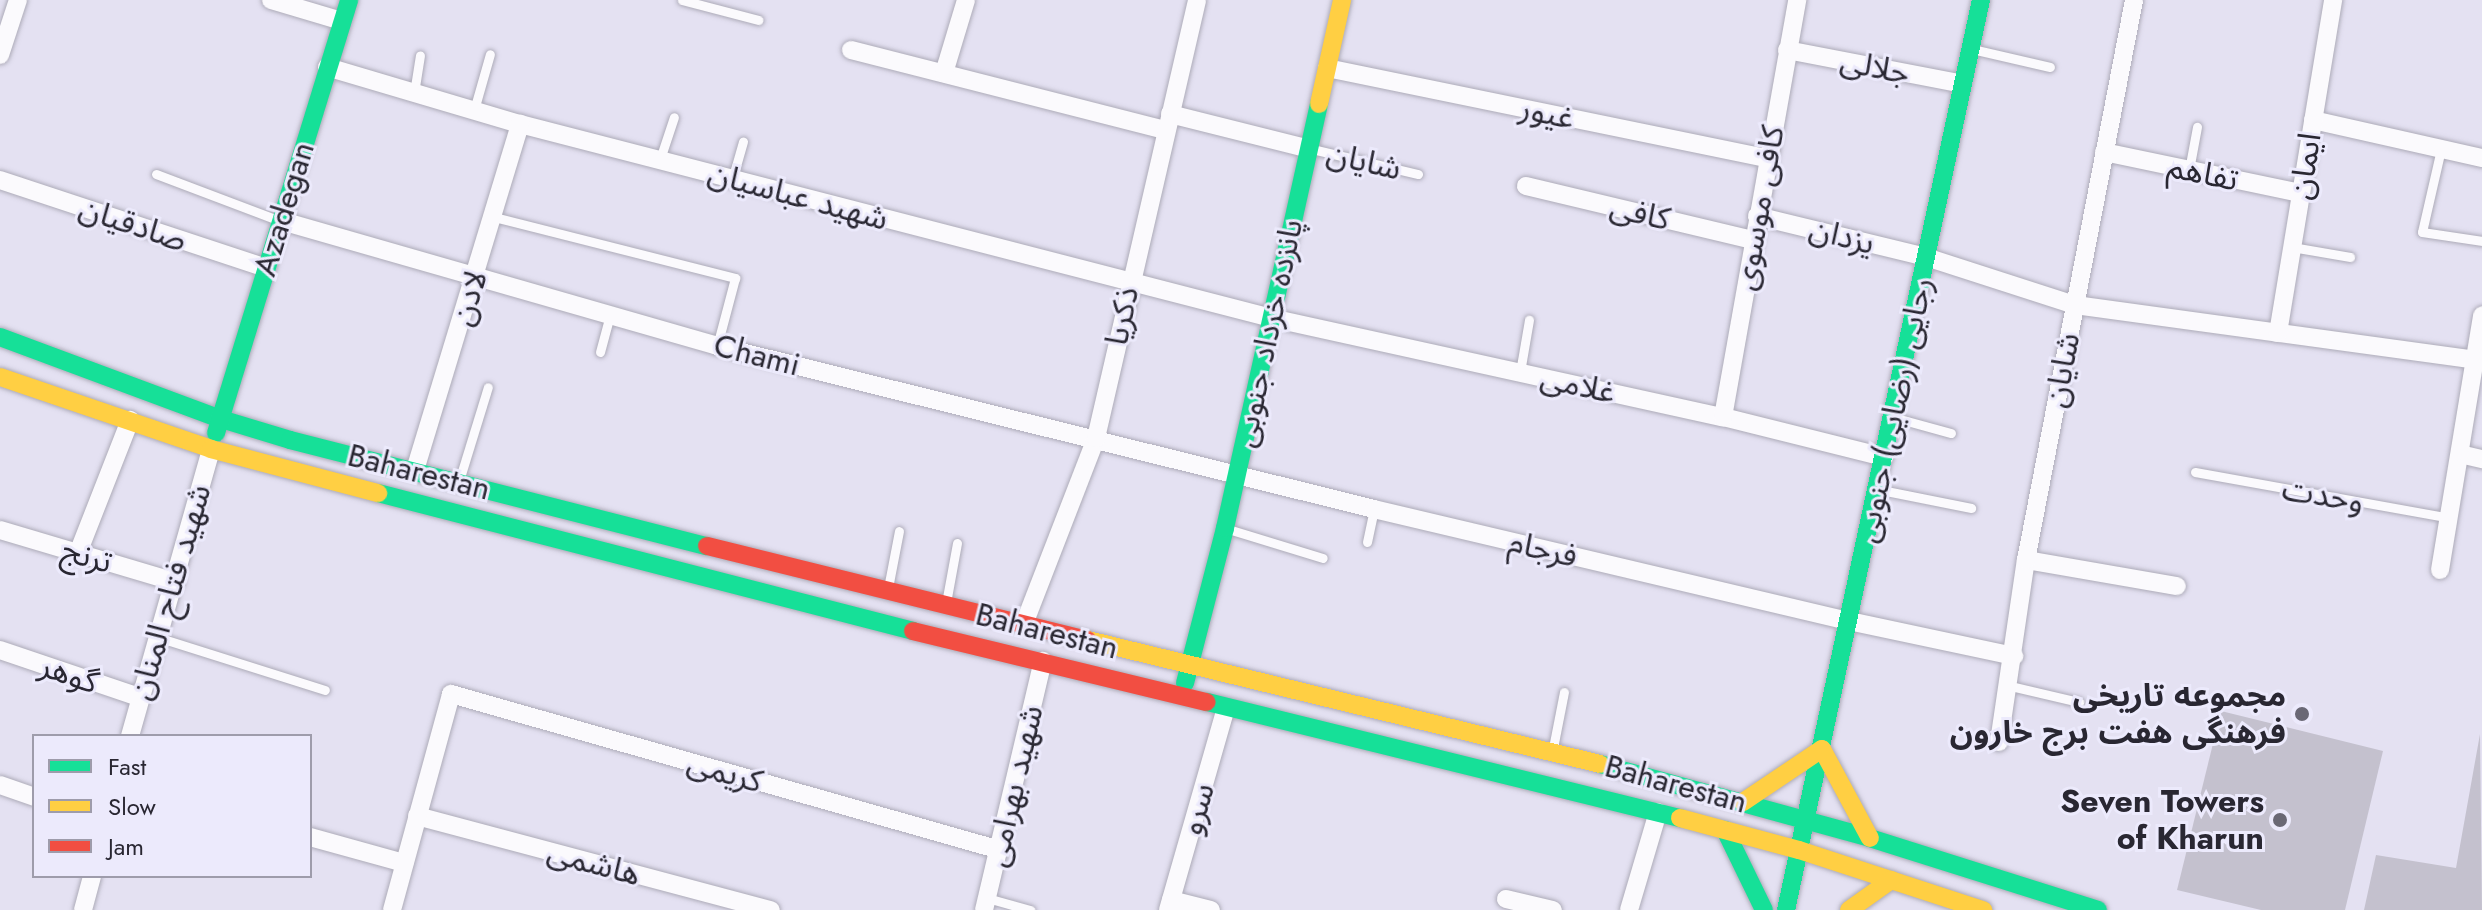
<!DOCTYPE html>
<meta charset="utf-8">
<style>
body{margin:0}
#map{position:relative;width:2482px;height:910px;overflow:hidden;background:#e4e1f2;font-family:Jost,"Noto Sans Arabic",sans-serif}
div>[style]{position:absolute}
.building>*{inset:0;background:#c4c1ce}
.roads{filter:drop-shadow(0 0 2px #adabb8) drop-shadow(0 0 2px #adabb8)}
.lane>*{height:9px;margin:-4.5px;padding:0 4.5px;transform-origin:4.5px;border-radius:4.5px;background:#fbfafd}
.street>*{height:18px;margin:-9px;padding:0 9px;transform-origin:9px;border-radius:9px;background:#fbfafd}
.fast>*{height:18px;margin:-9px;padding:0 9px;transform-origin:9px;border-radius:9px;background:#16e098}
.slow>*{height:18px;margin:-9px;padding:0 9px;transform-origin:9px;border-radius:9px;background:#ffcf43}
.jam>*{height:18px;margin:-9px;padding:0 9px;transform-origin:9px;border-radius:9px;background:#f24e42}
.dots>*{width:22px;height:22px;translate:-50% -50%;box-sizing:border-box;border:4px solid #eceafc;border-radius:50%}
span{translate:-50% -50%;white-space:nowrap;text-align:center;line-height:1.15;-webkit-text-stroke:6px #eceafc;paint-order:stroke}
.street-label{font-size:32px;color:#292732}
.poi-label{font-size:32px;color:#292732;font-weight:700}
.right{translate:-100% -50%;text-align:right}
.legend{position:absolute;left:32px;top:734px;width:280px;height:144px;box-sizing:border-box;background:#eceafc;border:2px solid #9e9cab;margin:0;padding:10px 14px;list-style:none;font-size:24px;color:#292732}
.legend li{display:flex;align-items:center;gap:16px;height:40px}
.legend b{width:40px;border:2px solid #9e9cab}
</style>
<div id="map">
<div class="building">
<i style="clip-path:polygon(2221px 711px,2383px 751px,2345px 910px,2261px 910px,2177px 890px)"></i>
<i style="clip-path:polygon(2480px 734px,2482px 910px,2364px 910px,2376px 855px,2456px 868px)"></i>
</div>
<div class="roads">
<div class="lane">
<i style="left:682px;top:0;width:79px;rotate:14.7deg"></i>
<i style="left:1972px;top:49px;width:80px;rotate:13deg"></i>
<i style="left:414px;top:93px;width:38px;rotate:-81deg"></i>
<i style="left:474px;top:110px;width:58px;rotate:-74.1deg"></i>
<i style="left:1312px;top:149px;width:109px;rotate:13.3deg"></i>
<i style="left:2441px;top:149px;width:85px;rotate:102.9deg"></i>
<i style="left:2422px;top:232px;width:61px;rotate:8.5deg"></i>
<i style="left:660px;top:159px;width:44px;rotate:-71.6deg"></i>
<i style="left:2189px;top:170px;width:44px;rotate:-79.5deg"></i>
<i style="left:156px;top:174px;width:130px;rotate:20.7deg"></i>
<i style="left:732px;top:180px;width:40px;rotate:-74deg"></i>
<i style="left:494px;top:217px;width:249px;rotate:14.2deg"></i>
<i style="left:735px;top:278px;width:70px;rotate:104.8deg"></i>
<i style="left:2292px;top:247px;width:59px;rotate:9.8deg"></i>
<i style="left:600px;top:352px;width:38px;rotate:-75deg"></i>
<i style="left:1520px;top:372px;width:53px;rotate:-80.2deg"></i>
<i style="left:1896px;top:418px;width:57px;rotate:15.3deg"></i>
<i style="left:2195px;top:472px;width:259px;rotate:10.2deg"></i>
<i style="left:459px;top:481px;width:98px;rotate:-72.9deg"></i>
<i style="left:1881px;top:490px;width:92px;rotate:11.3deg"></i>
<i style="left:1228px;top:529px;width:99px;rotate:17deg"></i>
<i style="left:1367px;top:542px;width:34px;rotate:-78deg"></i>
<i style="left:888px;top:588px;width:58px;rotate:-79.1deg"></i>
<i style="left:946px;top:603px;width:61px;rotate:-79.6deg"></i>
<i style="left:157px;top:637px;width:176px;rotate:17.5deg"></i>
<i style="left:2010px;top:686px;width:71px;rotate:13.1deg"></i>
<i style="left:1553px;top:748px;width:57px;rotate:-78.9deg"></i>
<i style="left:987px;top:898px;width:45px;rotate:15.6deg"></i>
</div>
<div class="street">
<i style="left:271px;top:0;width:74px;rotate:16.5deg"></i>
<i style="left:851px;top:50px;width:325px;rotate:14.3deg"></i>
<i style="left:1787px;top:50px;width:179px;rotate:10.9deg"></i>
<i style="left:0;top:55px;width:58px;rotate:-71.9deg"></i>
<i style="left:327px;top:67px;width:201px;rotate:16.5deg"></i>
<i style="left:520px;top:124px;width:776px;rotate:14.48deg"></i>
<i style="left:1271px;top:318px;width:463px;rotate:12.4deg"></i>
<i style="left:1723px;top:417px;width:166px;rotate:14deg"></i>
<i style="left:1327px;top:68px;width:449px;rotate:11.6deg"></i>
<i style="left:944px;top:73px;width:76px;rotate:-73.2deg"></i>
<i style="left:1170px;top:114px;width:143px;rotate:14.1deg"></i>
<i style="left:2313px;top:120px;width:173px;rotate:12.7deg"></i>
<i style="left:2104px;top:152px;width:201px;rotate:11.8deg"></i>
<i style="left:0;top:180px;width:280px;rotate:18.3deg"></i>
<i style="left:1526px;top:186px;width:233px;rotate:13.4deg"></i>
<i style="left:1757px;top:216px;width:174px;rotate:13.6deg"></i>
<i style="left:1926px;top:257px;width:157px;rotate:17.9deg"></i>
<i style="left:2075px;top:305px;width:403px;rotate:7.8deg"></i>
<i style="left:282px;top:221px;width:453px;rotate:16deg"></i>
<i style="left:717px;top:346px;width:677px;rotate:13.93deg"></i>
<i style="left:1374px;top:509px;width:488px;rotate:13.3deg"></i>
<i style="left:1849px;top:621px;width:169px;rotate:12deg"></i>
<i style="left:2278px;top:333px;width:338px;rotate:-80.6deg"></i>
<i style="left:1723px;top:417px;width:424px;rotate:-79.9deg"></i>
<i style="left:2460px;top:454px;width:23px;rotate:13deg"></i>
<i style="left:415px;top:470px;width:362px;rotate:-73.1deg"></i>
<i style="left:0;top:530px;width:183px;rotate:16.5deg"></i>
<i style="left:78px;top:553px;width:143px;rotate:-68.6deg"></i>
<i style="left:2026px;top:560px;width:153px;rotate:9.8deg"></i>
<i style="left:2440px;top:570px;width:258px;rotate:-80.6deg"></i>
<i style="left:1024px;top:624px;width:199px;rotate:-68.8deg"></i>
<i style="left:1096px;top:438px;width:449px;rotate:-77deg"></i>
<i style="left:0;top:650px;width:147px;rotate:18.7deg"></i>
<i style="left:130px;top:736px;width:298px;rotate:-74.2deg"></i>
<i style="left:1999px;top:742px;width:184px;rotate:-81.6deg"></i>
<i style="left:2026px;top:560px;width:570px;rotate:-79.08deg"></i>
<i style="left:0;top:785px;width:36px;rotate:19deg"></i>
<i style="left:417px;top:816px;width:366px;rotate:14.9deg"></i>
<i style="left:310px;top:837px;width:98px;rotate:15.5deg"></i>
<i style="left:1506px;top:899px;width:48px;rotate:13.2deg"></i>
<i style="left:1171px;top:900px;width:41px;rotate:14deg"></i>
<i style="left:83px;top:910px;width:35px;rotate:-75deg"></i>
<i style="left:392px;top:910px;width:224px;rotate:-74.7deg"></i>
<i style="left:451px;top:694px;width:571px;rotate:15.86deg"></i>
<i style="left:984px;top:910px;width:256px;rotate:-76.7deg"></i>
<i style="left:1168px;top:910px;width:210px;rotate:-74deg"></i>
<i style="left:1629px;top:910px;width:102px;rotate:-73.5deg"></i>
</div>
<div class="fast">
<i style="left:0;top:337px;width:236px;rotate:20.4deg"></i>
<i style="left:221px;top:419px;width:72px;rotate:16.9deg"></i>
<i style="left:290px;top:440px;width:430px;rotate:14.3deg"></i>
<i style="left:216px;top:433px;width:453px;rotate:-72.9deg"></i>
<i style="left:378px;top:493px;width:553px;rotate:14.46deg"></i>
<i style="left:1185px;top:683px;width:160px;rotate:-75.5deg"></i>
<i style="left:1225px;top:528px;width:434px;rotate:-77.5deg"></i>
<i style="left:1207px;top:702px;width:487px;rotate:13.8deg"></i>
<i style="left:1600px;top:764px;width:280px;rotate:15.3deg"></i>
<i style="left:1870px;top:838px;width:239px;rotate:17.5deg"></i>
<i style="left:1725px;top:830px;width:89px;rotate:64deg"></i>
<i style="left:1786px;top:910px;width:931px;rotate:-77.91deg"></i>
</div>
<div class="slow">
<i style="left:1319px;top:104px;width:107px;rotate:-77.5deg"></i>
<i style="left:0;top:377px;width:223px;rotate:18.8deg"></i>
<i style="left:211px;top:449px;width:173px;rotate:14.8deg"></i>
<i style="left:1088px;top:640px;width:527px;rotate:13.61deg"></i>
<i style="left:1743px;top:802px;width:95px;rotate:-33.9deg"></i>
<i style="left:1822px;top:749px;width:101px;rotate:61.7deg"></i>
<i style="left:1680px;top:818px;width:123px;rotate:15.1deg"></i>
<i style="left:1799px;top:850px;width:194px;rotate:18.1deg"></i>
<i style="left:1849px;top:910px;width:52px;rotate:-35.5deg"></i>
</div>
<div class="jam">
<i style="left:707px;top:546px;width:392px;rotate:13.9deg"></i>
<i style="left:913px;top:631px;width:302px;rotate:13.6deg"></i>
</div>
</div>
<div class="dots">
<i style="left:2302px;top:714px;background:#6a6875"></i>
<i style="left:2280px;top:820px;background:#6a6875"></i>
</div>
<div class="street-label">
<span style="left:1875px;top:67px;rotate:11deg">جلالی</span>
<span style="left:1547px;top:113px;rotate:12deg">غیور</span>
<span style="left:1364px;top:161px;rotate:13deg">شایان</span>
<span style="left:2305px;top:166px;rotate:-81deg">ایمان</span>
<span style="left:2203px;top:173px;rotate:12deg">تفاهم</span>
<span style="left:798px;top:196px;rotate:15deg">شهید عباسیان</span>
<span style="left:1759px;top:208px;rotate:-80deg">کافی موسوی</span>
<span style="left:284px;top:209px;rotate:-73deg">Azadegan</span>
<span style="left:1640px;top:213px;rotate:13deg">کافی</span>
<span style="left:133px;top:224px;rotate:18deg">صادقیان</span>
<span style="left:1842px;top:236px;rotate:14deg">یزدان</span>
<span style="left:469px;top:298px;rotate:-73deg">لادن</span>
<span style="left:1122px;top:316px;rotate:-78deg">ذکریا</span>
<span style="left:1268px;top:333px;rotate:-78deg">پانزده خرداد جنوبی</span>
<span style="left:757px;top:355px;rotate:14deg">Chami</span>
<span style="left:2062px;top:370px;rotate:-79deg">شایان</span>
<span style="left:1578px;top:385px;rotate:12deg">غلامی</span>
<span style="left:1894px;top:410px;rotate:-78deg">رجایی (رضایی) جنوبی</span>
<span style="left:419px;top:472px;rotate:14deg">Baharestan</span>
<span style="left:2323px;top:495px;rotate:10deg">وحدت</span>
<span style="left:1543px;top:549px;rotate:13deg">فرجام</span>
<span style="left:87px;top:556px;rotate:16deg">ترنج</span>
<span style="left:170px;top:592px;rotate:-74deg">شهید فتاح المنان</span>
<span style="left:1047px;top:631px;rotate:14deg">Baharestan</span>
<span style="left:69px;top:674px;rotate:19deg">گوهر</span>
<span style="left:725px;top:772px;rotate:16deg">کریمی</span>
<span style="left:1676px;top:784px;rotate:15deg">Baharestan</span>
<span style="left:1014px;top:786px;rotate:-77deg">شهید بهرامی</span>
<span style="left:1197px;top:809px;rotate:-74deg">سرو</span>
<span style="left:594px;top:863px;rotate:15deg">هاشمی</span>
</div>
<div class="poi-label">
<span class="right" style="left:2286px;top:714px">مجموعه تاریخی<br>فرهنگی هفت برج خارون</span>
<span class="right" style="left:2264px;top:820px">Seven Towers<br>of Kharun</span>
</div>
<ul class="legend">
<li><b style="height:10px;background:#16e098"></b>Fast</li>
<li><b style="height:10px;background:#ffcf43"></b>Slow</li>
<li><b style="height:10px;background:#f24e42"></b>Jam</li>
</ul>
</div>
